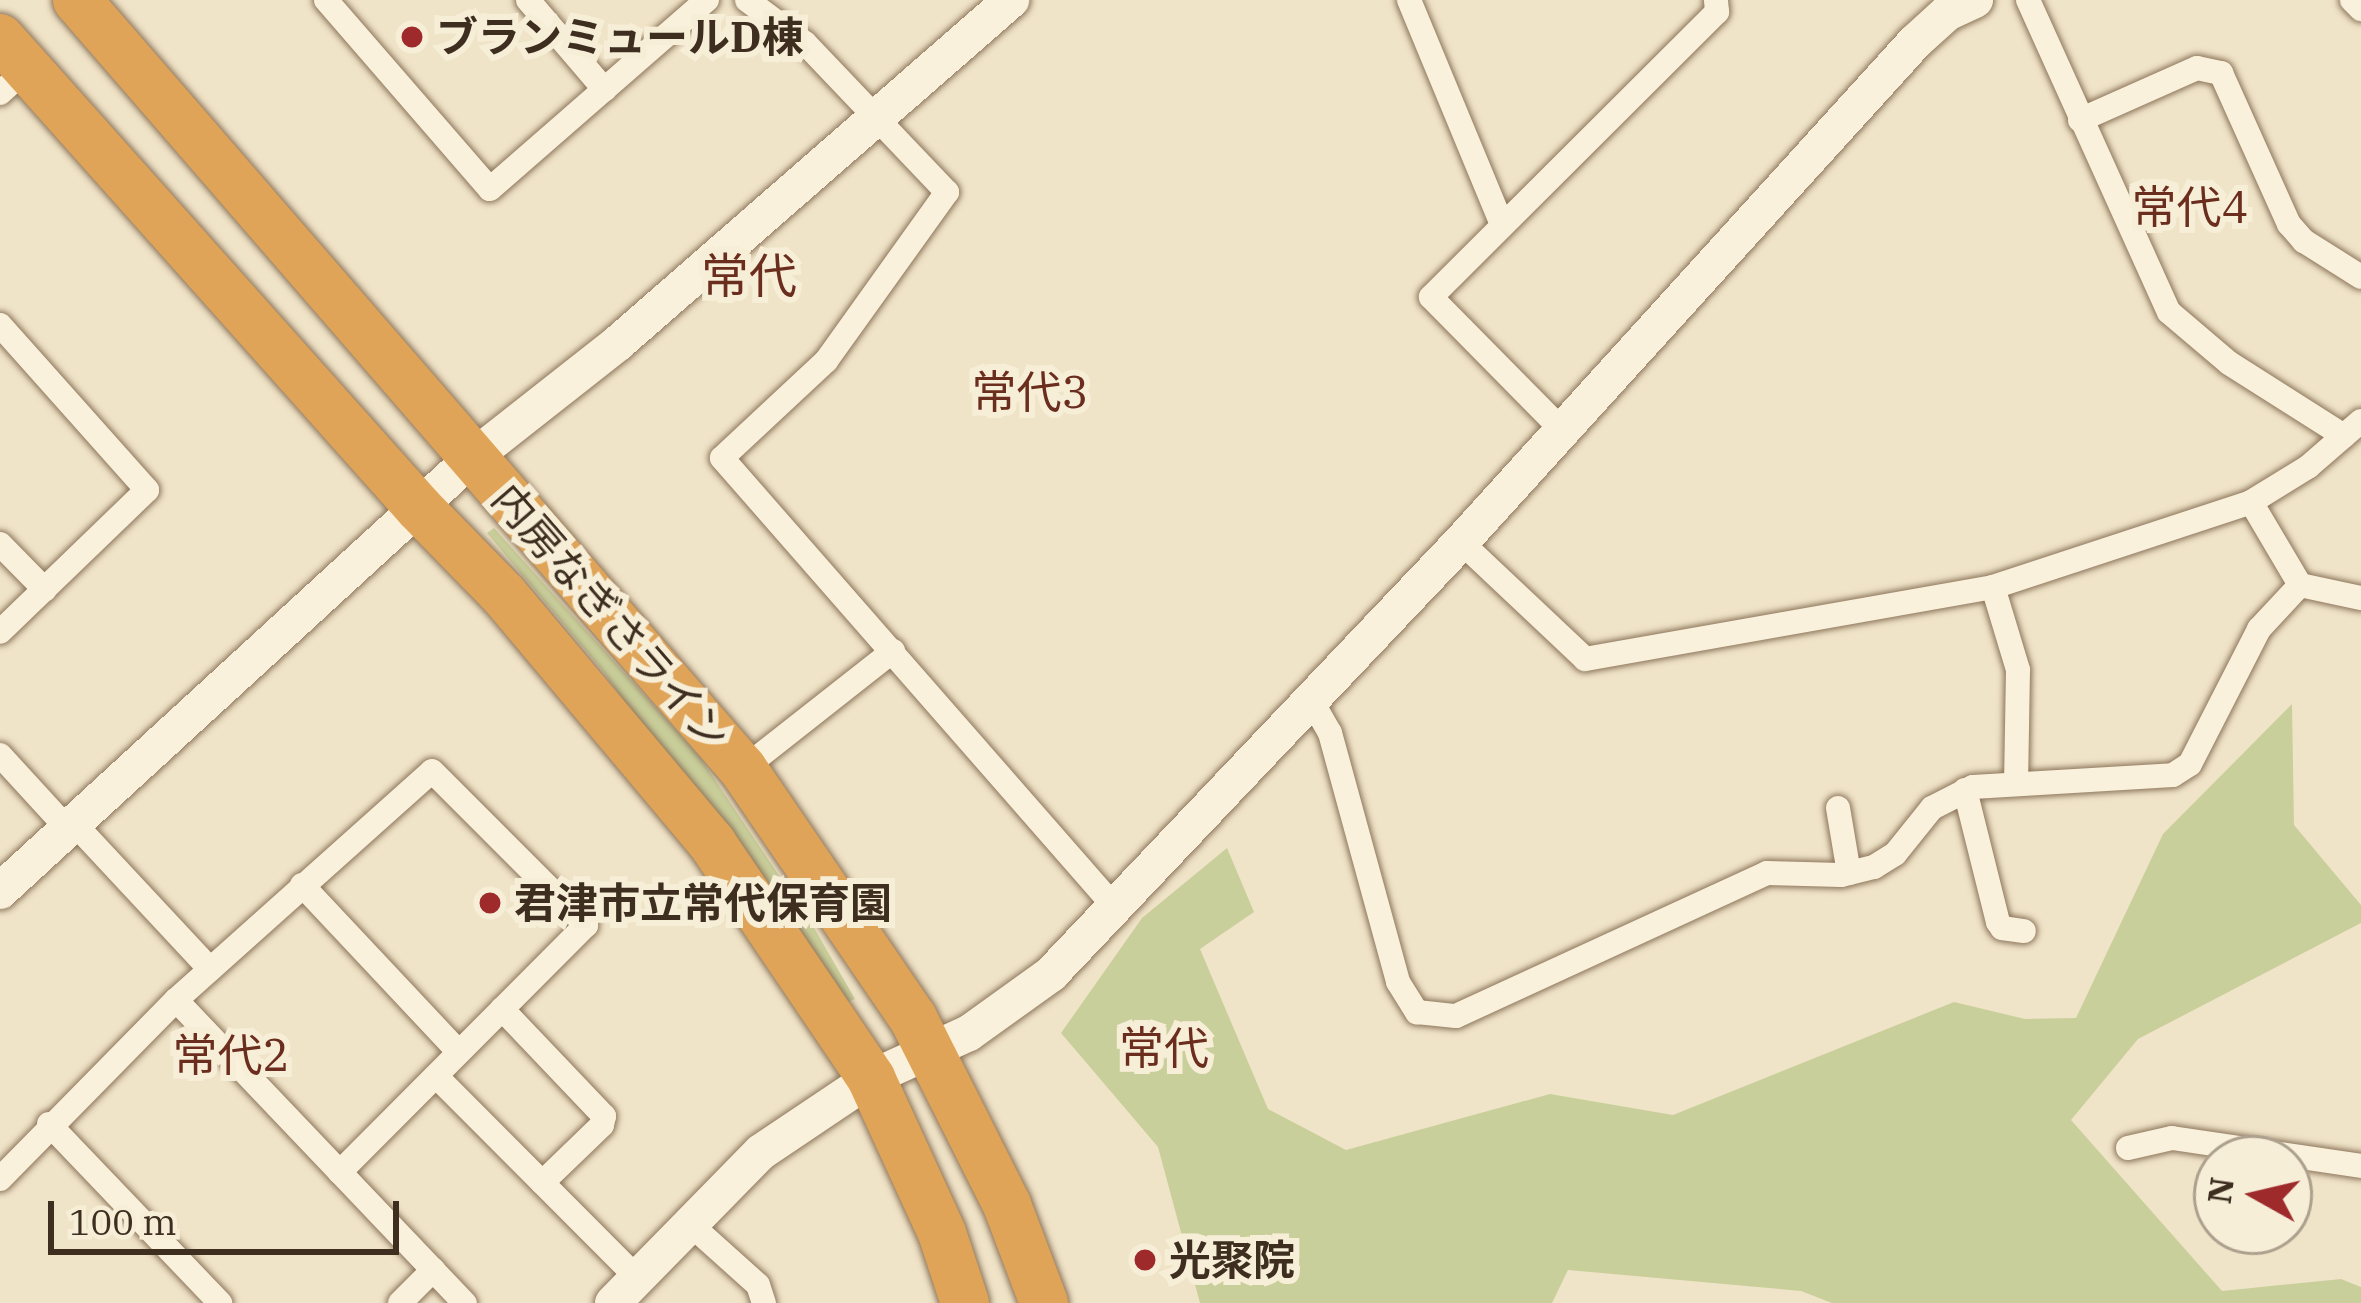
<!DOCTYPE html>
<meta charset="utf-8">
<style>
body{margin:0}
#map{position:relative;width:2361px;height:1303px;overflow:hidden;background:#f0e4c8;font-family:"IBM Plex Serif","Noto Sans JP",serif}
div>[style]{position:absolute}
.green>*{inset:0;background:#c9cf9b}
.roads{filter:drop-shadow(0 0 3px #8d765c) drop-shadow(0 0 3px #8d765c)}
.street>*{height:24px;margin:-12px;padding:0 12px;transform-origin:12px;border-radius:12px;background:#faf1dc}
.secondary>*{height:36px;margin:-18px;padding:0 18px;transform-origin:18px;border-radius:18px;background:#faf1dc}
.highway>*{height:48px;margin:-24px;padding:0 24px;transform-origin:24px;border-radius:24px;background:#e0a458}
.dots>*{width:33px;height:33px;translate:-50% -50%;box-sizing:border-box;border:6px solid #f7eed8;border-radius:50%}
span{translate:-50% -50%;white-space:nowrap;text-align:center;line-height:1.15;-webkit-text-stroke:12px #f7eed8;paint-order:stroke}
.poi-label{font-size:42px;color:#3d2e20;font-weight:700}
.left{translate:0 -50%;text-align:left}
.street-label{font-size:42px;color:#3d2e20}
.neighbourhood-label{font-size:45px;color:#6b2e1e}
.quarter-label{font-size:48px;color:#6b2e1e}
.north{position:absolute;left:2193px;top:1135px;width:120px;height:120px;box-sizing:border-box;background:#f7eed8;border:3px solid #ada18e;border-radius:50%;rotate:278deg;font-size:33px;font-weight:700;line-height:48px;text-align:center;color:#3d2e20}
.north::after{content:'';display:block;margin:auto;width:42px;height:54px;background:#9e2a2b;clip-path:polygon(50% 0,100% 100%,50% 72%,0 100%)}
.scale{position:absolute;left:48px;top:1201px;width:351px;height:54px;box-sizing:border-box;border:6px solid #3d2e20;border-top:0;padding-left:15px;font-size:36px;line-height:42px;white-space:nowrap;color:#3d2e20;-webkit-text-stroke:9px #f7eed8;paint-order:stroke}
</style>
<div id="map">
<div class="green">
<i style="clip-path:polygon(494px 528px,699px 756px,813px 926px,855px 999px,840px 1005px,602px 670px,487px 533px)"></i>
<i style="clip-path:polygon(2292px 704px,2294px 825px,2361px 905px,2361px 923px,2138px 1039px,2071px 1120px,2222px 1291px,2341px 1279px,2361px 1287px,2361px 1303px,1832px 1303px,1801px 1291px,1568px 1270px,1552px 1303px,1200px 1303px,1158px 1147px,1061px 1033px,1142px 918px,1227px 848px,1254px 912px,1200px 949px,1268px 1109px,1346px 1150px,1550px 1094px,1673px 1115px,1954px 1002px,2025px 1019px,2076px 1018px,2163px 834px)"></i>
</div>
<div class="roads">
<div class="street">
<i style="left:326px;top:0;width:250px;rotate:49.1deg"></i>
<i style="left:490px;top:189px;width:288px;rotate:-41.1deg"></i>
<i style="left:528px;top:0;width:118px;rotate:49.5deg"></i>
<i style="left:747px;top:0;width:72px;rotate:36.6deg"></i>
<i style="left:805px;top:43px;width:206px;rotate:46.4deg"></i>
<i style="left:947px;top:192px;width:208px;rotate:125.6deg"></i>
<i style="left:826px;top:361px;width:142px;rotate:137deg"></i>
<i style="left:722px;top:458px;width:592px;rotate:48.83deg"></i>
<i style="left:1409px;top:0;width:243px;rotate:67.5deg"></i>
<i style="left:2028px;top:0;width:342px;rotate:65.7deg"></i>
<i style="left:2169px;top:312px;width:79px;rotate:40.4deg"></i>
<i style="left:2229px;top:363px;width:136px;rotate:32.4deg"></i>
<i style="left:2352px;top:0;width:13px;rotate:45deg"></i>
<i style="left:0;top:93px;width:36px;rotate:-42deg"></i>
<i style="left:2080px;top:120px;width:128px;rotate:-24deg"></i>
<i style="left:2197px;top:68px;width:25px;rotate:12deg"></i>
<i style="left:2221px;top:73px;width:166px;rotate:65.8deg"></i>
<i style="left:2289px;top:224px;width:23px;rotate:49deg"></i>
<i style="left:2304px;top:241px;width:67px;rotate:32.3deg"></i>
<i style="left:0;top:325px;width:221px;rotate:48.3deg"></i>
<i style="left:147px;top:490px;width:204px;rotate:136deg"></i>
<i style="left:1563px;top:431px;width:188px;rotate:-134.6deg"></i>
<i style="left:1431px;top:297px;width:404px;rotate:-44.9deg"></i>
<i style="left:1717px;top:12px;width:12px;rotate:-95deg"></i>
<i style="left:2251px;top:502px;width:96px;rotate:59.4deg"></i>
<i style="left:2300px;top:585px;width:62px;rotate:12deg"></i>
<i style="left:1461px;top:542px;width:170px;rotate:43.3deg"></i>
<i style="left:1585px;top:659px;width:414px;rotate:-10deg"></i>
<i style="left:1993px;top:587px;width:272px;rotate:-18.2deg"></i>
<i style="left:2251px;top:502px;width:67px;rotate:-31.6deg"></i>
<i style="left:2308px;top:467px;width:70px;rotate:-41deg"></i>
<i style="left:0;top:544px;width:64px;rotate:45.6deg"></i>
<i style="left:1993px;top:587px;width:87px;rotate:73.2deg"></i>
<i style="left:2018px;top:670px;width:112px;rotate:91deg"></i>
<i style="left:1310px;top:698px;width:40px;rotate:60.3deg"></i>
<i style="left:1330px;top:733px;width:258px;rotate:74.7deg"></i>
<i style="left:1398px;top:982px;width:36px;rotate:58deg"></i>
<i style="left:1417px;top:1012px;width:39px;rotate:6deg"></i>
<i style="left:1456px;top:1016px;width:342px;rotate:-24.7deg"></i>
<i style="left:1767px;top:873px;width:74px;rotate:1.5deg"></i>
<i style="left:1841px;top:875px;width:34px;rotate:-14deg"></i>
<i style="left:1874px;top:867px;width:25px;rotate:-32deg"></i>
<i style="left:1895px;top:854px;width:59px;rotate:-51.2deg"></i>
<i style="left:1932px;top:808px;width:46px;rotate:-27.1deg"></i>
<i style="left:1973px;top:787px;width:200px;rotate:-3.4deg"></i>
<i style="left:2173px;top:775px;width:20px;rotate:-33deg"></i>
<i style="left:2190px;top:764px;width:152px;rotate:-62.9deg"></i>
<i style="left:2259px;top:629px;width:60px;rotate:-47deg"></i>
<i style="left:0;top:755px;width:96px;rotate:47.5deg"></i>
<i style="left:743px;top:769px;width:191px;rotate:-38.2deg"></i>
<i style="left:1965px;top:790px;width:136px;rotate:76deg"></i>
<i style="left:1998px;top:922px;width:7px;rotate:56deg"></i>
<i style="left:2002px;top:928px;width:22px;rotate:8deg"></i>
<i style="left:1838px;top:808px;width:66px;rotate:80.4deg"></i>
<i style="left:71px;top:820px;width:204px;rotate:47deg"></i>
<i style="left:302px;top:885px;width:229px;rotate:46.8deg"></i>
<i style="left:176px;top:1000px;width:419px;rotate:46.4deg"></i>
<i style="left:502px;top:1009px;width:148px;rotate:46.4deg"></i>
<i style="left:604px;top:1116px;width:9px;rotate:103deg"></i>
<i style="left:602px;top:1125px;width:83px;rotate:136deg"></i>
<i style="left:436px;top:1076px;width:285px;rotate:45.1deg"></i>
<i style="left:49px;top:1124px;width:248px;rotate:46.3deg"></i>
<i style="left:2128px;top:1148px;width:45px;rotate:-12.8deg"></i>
<i style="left:2172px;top:1138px;width:191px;rotate:8.4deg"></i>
<i style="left:0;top:1179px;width:251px;rotate:-45.5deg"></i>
<i style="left:176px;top:1000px;width:343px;rotate:-41.8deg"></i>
<i style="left:432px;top:771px;width:218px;rotate:45deg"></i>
<i style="left:586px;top:925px;width:349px;rotate:134.9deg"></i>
<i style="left:690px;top:1224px;width:91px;rotate:41.9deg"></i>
<i style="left:758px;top:1285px;width:19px;rotate:72deg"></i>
<i style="left:400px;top:1303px;width:47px;rotate:-45deg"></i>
</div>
<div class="secondary">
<i style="left:0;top:891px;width:641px;rotate:-42.53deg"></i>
<i style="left:472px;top:458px;width:186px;rotate:-38.2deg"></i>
<i style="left:618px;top:343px;width:522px;rotate:-41.11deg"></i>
<i style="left:613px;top:1303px;width:211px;rotate:-45.6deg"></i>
<i style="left:761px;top:1152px;width:133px;rotate:-33.9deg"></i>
<i style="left:871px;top:1078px;width:108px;rotate:-24.7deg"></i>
<i style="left:969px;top:1033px;width:101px;rotate:-35.7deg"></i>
<i style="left:1051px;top:974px;width:596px;rotate:-46.5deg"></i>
<i style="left:1461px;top:542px;width:675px;rotate:-47.76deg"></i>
<i style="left:1915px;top:42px;width:43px;rotate:-42.2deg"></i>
<i style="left:1947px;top:13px;width:31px;rotate:-25deg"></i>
</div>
<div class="highway">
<i style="left:77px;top:0;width:1017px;rotate:49.11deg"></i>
<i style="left:743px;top:769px;width:301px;rotate:55.7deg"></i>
<i style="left:913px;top:1018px;width:209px;rotate:63.3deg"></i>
<i style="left:1007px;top:1205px;width:105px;rotate:69.3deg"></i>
<i style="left:0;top:38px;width:630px;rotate:48.28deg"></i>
<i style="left:419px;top:508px;width:122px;rotate:45.7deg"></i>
<i style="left:504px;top:595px;width:324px;rotate:50deg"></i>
<i style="left:712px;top:843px;width:284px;rotate:55.9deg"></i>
<i style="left:871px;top:1078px;width:170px;rotate:65.4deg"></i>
<i style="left:942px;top:1233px;width:74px;rotate:71.8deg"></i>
</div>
</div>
<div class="dots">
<i style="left:412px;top:37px;background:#9e2a2b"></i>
<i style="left:490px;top:903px;background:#9e2a2b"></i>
<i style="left:1145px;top:1260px;background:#9e2a2b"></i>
</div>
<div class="poi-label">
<span class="left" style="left:436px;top:37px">ブランミュールD棟</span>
<span class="left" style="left:514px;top:903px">君津市立常代保育園</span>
<span class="left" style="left:1169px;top:1260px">光聚院</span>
</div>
<div class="street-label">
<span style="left:611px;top:617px;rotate:49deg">内房なぎさライン</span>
</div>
<div class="neighbourhood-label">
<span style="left:2190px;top:207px">常代4</span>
<span style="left:1030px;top:392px">常代3</span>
<span style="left:1164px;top:1048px">常代</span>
<span style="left:231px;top:1055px">常代2</span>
</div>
<div class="quarter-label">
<span style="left:749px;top:276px">常代</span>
</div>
<div class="north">N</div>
<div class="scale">100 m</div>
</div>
